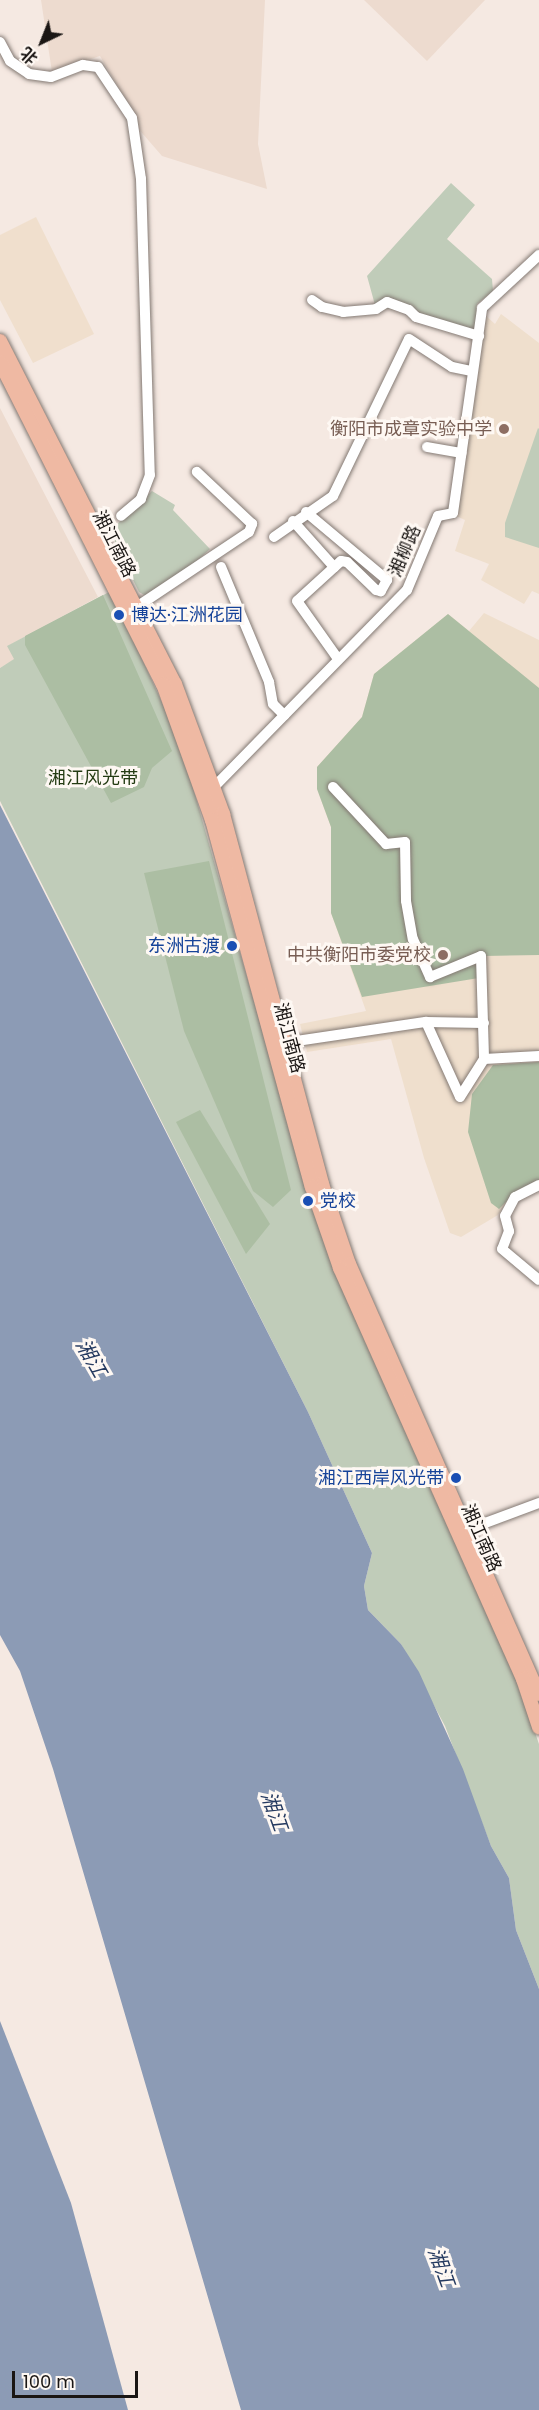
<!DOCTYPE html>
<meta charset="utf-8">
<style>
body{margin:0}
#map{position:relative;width:539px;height:2410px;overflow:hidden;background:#f5e9e2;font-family:Poppins,"Noto Sans SC",sans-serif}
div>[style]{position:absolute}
.commercial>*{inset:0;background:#f0dfcd}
.built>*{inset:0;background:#eddbcf}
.education>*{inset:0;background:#efdfcd}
.green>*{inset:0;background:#c0ccb9}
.forest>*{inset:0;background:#acbea3}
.water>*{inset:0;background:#8c9bb5}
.roads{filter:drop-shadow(0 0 2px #837973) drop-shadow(0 0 2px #837973)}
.minor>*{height:10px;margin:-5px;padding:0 5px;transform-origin:5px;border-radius:5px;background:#fff}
.major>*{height:14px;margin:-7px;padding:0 7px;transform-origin:7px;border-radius:7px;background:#efb9a3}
.dots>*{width:16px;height:16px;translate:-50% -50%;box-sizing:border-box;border:3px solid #fef8f3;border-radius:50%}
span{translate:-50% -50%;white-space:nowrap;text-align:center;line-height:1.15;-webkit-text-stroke:6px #fef8f3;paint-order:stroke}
.education-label{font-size:18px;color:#785e54}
.right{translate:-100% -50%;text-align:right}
.street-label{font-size:18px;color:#1a1614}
.transit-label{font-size:18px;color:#164399}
.left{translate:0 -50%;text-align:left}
.park-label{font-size:18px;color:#233b12}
.water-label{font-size:20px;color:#253a60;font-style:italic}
.north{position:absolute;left:12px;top:12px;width:60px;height:60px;-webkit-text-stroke:4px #fef8f3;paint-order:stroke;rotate:223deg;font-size:16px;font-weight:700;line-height:24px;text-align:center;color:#1a1614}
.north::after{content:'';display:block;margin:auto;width:21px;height:27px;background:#1a1614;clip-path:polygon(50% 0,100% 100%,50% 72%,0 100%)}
.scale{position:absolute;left:12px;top:2371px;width:126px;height:27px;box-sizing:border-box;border:3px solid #1a1614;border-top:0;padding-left:8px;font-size:18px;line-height:21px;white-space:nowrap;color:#1a1614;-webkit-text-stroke:4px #fef8f3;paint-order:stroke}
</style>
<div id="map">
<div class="commercial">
<i style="clip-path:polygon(36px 217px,94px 334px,33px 363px,0 300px,0 235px)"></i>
</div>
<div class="built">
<i style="clip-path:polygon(41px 0,265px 0,258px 144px,267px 189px,162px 156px,136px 126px,135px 115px,100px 56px,52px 72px)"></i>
<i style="clip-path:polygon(364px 0,485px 0,427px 61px)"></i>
<i style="clip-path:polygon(0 408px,98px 597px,8px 646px,15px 659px,0 668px)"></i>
</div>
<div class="education">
<i style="clip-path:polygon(501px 314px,539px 343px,539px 594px,532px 591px,524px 604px,481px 580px,489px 564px,455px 551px,465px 520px,456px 516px,486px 316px,495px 324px)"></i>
<i style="clip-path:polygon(484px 613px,539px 640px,539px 1180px,508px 1200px,498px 1215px,461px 1237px,450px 1233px,424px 1158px,391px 1039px,307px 1052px,300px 1024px,366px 1011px,331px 913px,331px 827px,317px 789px,317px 767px,362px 717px,374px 674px,448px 614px,469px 631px)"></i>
</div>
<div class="green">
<i style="clip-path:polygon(451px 183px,475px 205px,447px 239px,492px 279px,493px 291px,477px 304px,475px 330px,375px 305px,367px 276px)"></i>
<i style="clip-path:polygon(538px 428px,539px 429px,539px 548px,505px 537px,505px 523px)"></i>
<i style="clip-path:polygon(152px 491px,175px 505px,173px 510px,210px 549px,178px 578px,146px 596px,139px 592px,116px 546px,112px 529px)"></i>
<i style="clip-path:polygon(111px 591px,180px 742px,313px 1209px,516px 1678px,539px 1744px,539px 1989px,516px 1930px,509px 1878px,491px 1846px,445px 1726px,401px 1644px,368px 1610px,364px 1586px,372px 1553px,308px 1412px,0 801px,0 668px,14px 659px,7px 646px)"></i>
</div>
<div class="forest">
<i style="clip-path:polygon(103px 595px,172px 751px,152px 768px,144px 787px,111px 803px,25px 645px,25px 636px)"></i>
<i style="clip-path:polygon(448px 614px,539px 688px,539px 955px,484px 956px,485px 977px,362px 997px,331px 913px,331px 827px,317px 789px,317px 767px,362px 717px,374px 674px)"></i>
<i style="clip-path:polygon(209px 861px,291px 1190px,273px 1207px,253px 1191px,184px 1031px,144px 873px)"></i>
<i style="clip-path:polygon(539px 1062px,539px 1181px,515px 1193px,499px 1209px,491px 1203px,468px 1132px,472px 1094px,493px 1065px)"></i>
<i style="clip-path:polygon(200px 1110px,270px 1224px,246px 1254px,176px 1122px)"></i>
</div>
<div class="water">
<i style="clip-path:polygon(0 805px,308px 1412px,372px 1553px,364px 1586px,368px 1610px,401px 1644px,419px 1672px,463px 1769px,491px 1846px,509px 1878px,516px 1930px,539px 1989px,539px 2410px,241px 2410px,53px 1769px,20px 1671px,0 1635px)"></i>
<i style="clip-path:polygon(0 2021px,71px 2203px,128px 2410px,0 2410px)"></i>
</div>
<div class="roads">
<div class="minor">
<i style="left:0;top:42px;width:21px;rotate:62deg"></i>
<i style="left:10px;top:61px;width:23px;rotate:34deg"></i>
<i style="left:29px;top:74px;width:22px;rotate:8deg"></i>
<i style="left:51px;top:77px;width:34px;rotate:-21deg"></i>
<i style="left:83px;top:65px;width:15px;rotate:8deg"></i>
<i style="left:98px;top:67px;width:61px;rotate:56.3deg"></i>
<i style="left:132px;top:118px;width:62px;rotate:81.6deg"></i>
<i style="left:141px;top:179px;width:296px;rotate:88.3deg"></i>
<i style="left:150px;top:475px;width:26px;rotate:111deg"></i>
<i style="left:141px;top:499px;width:26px;rotate:140deg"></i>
<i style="left:312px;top:300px;width:12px;rotate:35deg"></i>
<i style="left:322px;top:307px;width:22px;rotate:13deg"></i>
<i style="left:343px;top:312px;width:33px;rotate:-5deg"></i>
<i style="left:376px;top:309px;width:13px;rotate:-32deg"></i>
<i style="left:387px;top:302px;width:23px;rotate:20deg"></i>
<i style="left:409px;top:310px;width:10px;rotate:45deg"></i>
<i style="left:416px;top:317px;width:66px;rotate:16.8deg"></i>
<i style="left:427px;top:447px;width:35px;rotate:10deg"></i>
<i style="left:306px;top:512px;width:106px;rotate:40deg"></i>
<i style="left:387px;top:580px;width:13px;rotate:119deg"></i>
<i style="left:381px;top:591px;width:5px;rotate:-169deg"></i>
<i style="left:376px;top:590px;width:40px;rotate:-136deg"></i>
<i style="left:347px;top:562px;width:6px;rotate:-171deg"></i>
<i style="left:341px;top:561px;width:59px;rotate:137.7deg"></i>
<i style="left:297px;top:601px;width:71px;rotate:54.7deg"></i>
<i style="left:293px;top:521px;width:62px;rotate:48.3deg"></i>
<i style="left:274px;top:537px;width:72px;rotate:-34.8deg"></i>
<i style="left:333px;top:496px;width:174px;rotate:-64.2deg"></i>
<i style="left:409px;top:339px;width:51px;rotate:33.1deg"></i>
<i style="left:452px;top:367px;width:19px;rotate:12deg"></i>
<i style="left:221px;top:567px;width:125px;rotate:67.3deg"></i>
<i style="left:269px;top:682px;width:22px;rotate:80deg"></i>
<i style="left:273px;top:704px;width:16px;rotate:45deg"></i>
<i style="left:138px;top:606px;width:133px;rotate:-33.7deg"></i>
<i style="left:249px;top:532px;width:9px;rotate:-69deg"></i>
<i style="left:252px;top:524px;width:76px;rotate:-136.6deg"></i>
<i style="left:214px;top:787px;width:276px;rotate:-45.6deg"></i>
<i style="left:407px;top:590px;width:80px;rotate:-67.3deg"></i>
<i style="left:438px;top:516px;width:15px;rotate:-11deg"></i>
<i style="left:453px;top:513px;width:207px;rotate:-81.9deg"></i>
<i style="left:482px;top:308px;width:78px;rotate:-42.9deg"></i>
<i style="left:333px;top:787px;width:78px;rotate:47.1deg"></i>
<i style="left:386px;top:844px;width:19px;rotate:-6deg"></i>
<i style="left:405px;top:842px;width:59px;rotate:89deg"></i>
<i style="left:406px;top:901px;width:39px;rotate:80deg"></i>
<i style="left:413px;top:939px;width:42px;rotate:65.9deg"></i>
<i style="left:430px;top:977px;width:55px;rotate:-22.4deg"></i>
<i style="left:481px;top:956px;width:103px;rotate:88.3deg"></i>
<i style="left:484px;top:1059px;width:55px;rotate:-3.1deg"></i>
<i style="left:426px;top:1022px;width:82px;rotate:65.6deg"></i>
<i style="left:460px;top:1097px;width:45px;rotate:-57.7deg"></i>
<i style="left:283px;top:1043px;width:145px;rotate:-8.4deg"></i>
<i style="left:426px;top:1022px;width:58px;rotate:1deg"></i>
<i style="left:539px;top:1185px;width:27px;rotate:153deg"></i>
<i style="left:515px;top:1197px;width:21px;rotate:118deg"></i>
<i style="left:505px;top:1216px;width:16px;rotate:75deg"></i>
<i style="left:509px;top:1231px;width:19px;rotate:111deg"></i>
<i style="left:502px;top:1249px;width:48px;rotate:40deg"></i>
<i style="left:469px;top:1529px;width:75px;rotate:-20.4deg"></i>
</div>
<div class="major">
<i style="left:0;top:341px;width:385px;rotate:63deg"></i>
<i style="left:175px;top:684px;width:139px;rotate:69.7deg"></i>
<i style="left:223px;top:814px;width:383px;rotate:75deg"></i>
<i style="left:322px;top:1184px;width:84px;rotate:71.4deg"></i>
<i style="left:349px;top:1264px;width:470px;rotate:66.2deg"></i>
<i style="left:0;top:362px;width:361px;rotate:63.2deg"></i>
<i style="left:163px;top:684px;width:145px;rotate:70.2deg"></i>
<i style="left:212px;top:820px;width:380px;rotate:74.8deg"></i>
<i style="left:312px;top:1187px;width:86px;rotate:70.9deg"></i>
<i style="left:340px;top:1268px;width:450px;rotate:66deg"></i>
<i style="left:523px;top:1679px;width:51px;rotate:71.6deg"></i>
</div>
</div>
<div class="dots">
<i style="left:504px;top:429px;background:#8d6e63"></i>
<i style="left:119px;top:615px;background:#1a4fb4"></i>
<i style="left:232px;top:946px;background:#1a4fb4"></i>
<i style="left:443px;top:955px;background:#8d6e63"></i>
<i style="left:308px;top:1201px;background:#1a4fb4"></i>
<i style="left:456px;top:1478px;background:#1a4fb4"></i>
</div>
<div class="education-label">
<span class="right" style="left:492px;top:429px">衡阳市成章实验中学</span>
<span class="right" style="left:431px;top:955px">中共衡阳市委党校</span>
</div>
<div class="street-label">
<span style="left:114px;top:544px;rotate:63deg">湘江南路</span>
<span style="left:405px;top:551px;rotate:-67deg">湘柳路</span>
<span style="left:289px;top:1038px;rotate:75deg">湘江南路</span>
<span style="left:481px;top:1538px;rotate:66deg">湘江南路</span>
</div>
<div class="transit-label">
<span class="left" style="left:131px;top:615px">博达·江洲花园</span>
<span class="right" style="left:220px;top:946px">东洲古渡</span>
<span class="left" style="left:320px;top:1201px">党校</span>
<span class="right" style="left:444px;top:1478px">湘江西岸风光带</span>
</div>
<div class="park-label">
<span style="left:93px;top:778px">湘江风光带</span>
</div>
<div class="water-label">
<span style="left:91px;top:1358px;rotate:60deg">湘江</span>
<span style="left:274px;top:1811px;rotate:70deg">湘江</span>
<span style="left:441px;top:2267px;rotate:70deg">湘江</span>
</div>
<div class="north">北</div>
<div class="scale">100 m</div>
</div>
